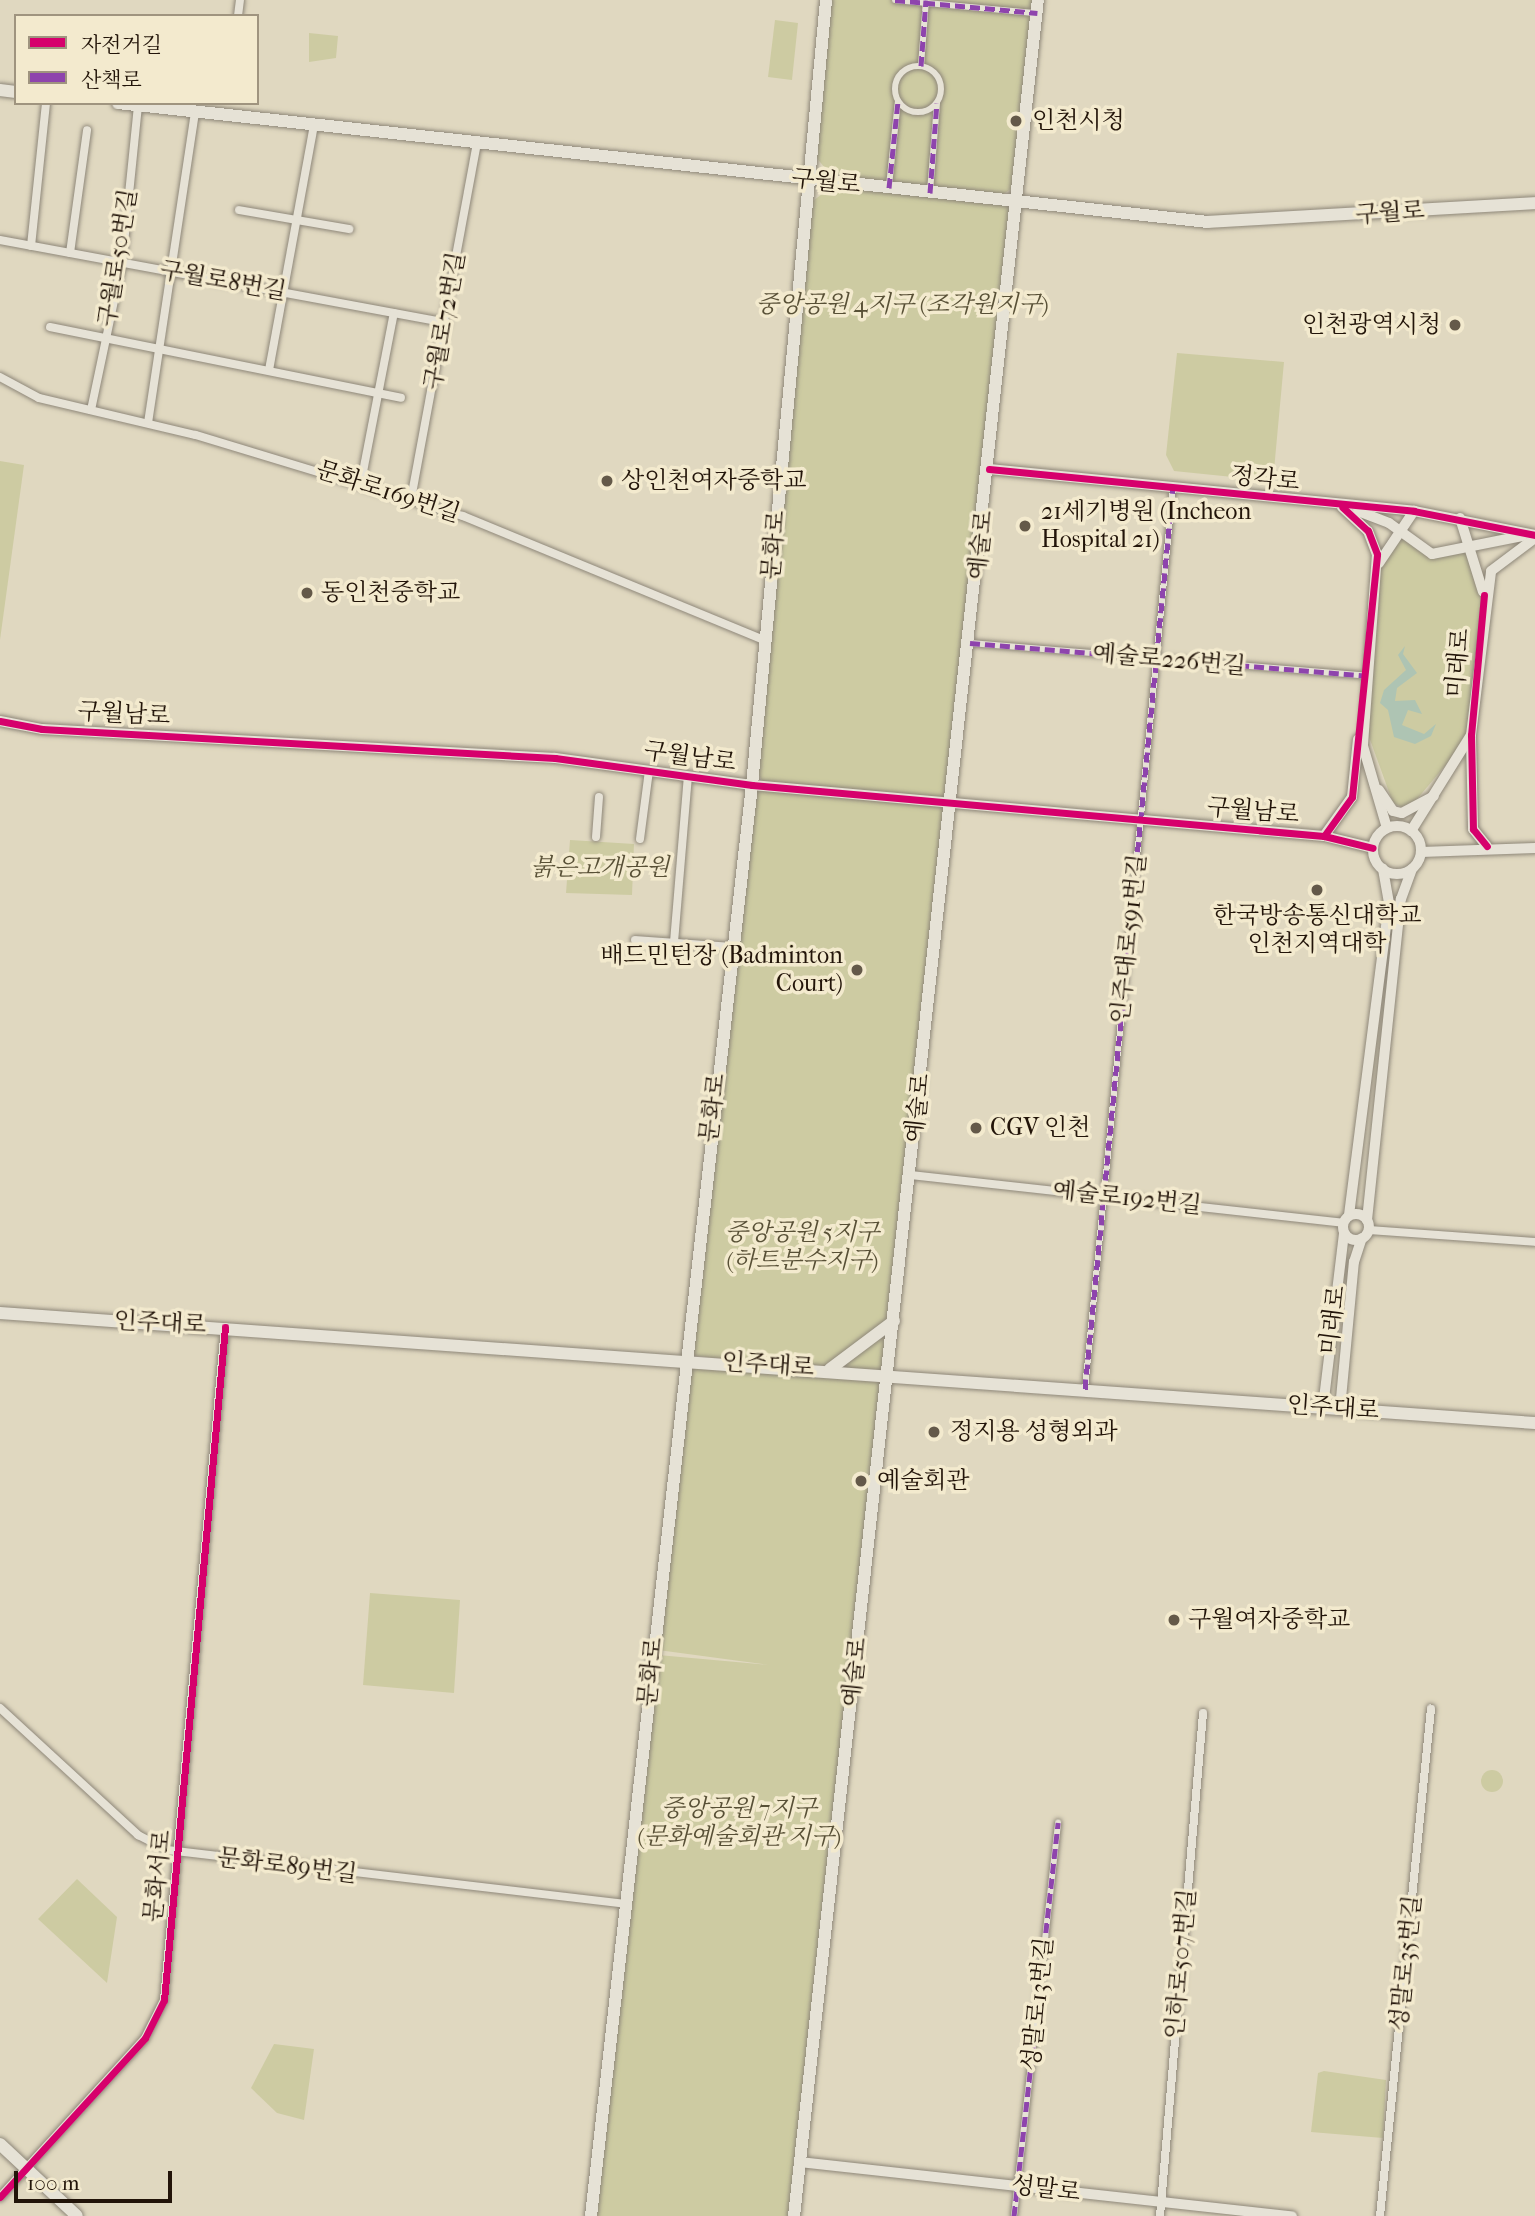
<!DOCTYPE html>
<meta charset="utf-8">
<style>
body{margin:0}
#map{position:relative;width:1535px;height:2216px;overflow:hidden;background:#e0d8c0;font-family:"IM FELL French Canon","Noto Serif KR",serif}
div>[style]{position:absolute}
.green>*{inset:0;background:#cdcba2}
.round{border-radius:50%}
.water>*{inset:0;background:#aec4b3}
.roads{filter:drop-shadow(0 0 2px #8e8779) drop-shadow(0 0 2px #8e8779)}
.pedestrian>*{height:6px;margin:-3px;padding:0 3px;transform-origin:3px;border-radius:3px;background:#e6e2d6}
.pedestrian>.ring{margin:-3px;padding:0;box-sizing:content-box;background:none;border:6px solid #e6e2d6;border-radius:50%}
.minor>*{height:8px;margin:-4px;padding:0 4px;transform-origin:4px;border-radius:4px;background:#e6e2d6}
.tertiary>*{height:10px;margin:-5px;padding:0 5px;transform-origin:5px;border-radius:5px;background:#e6e2d6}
.tertiary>.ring{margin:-5px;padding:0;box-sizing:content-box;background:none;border:10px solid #e6e2d6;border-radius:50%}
.secondary>*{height:12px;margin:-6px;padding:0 6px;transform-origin:6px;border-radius:6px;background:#e6e2d6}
.quiet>*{height:5px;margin-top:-2.5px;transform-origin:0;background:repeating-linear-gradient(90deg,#8e44ad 0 10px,transparent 0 15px)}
.cycleway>*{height:7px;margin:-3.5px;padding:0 3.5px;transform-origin:3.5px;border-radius:3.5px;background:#d6006c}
.dots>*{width:19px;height:19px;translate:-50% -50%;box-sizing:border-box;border:4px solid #f3eace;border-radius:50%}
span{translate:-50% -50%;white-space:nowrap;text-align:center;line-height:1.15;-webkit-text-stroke:7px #f3eace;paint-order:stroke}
.poi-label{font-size:24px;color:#221409}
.left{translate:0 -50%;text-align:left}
.right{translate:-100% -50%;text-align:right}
.street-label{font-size:24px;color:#221409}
.park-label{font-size:24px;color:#585036;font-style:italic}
.legend{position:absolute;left:14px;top:14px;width:245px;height:91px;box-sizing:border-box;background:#f3eace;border:2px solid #9f947f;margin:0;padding:9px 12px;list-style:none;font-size:21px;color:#221409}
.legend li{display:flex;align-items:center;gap:14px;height:35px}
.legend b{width:35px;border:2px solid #9f947f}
.scale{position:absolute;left:14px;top:2171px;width:158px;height:32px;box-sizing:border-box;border:4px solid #221409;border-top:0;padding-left:9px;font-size:21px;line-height:24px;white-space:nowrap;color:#221409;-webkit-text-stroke:5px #f3eace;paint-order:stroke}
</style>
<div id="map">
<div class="green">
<i style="clip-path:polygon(826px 0,1038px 0,1021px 182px,996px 199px,1019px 202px,794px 2216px,596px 2216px,658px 1655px,769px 1665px,658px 1650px,688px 1365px,772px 1365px,690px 1355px,756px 791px,815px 792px,766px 787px,754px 767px,806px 206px,837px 183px,812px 152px)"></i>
<i style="clip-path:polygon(775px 20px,798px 23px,792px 80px,768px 77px)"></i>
<i style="clip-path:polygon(309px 33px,338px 36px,336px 58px,309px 62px)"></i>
<i style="clip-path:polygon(1177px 353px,1284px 362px,1273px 481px,1174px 471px,1166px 455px)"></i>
<i style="clip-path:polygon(0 461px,24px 465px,0 640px)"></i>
<i style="clip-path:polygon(1397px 530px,1432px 554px,1472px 544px,1484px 595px,1471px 735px,1412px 805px,1402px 807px,1393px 803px,1364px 723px,1376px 568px)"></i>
<i style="clip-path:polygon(570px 840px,634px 844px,632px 895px,566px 893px)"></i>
<i style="clip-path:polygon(370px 1593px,460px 1600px,454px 1693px,363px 1685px)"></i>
<i class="round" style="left:1481px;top:1770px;width:22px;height:22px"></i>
<i style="clip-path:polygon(77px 1879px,117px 1917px,107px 1983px,38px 1919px)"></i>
<i style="clip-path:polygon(274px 2044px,314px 2049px,304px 2120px,277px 2113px,251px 2088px)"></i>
<i style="clip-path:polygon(1324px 2071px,1386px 2080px,1383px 2138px,1311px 2132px,1318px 2073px)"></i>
</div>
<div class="water">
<i style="clip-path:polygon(1405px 646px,1403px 654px,1417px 673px,1397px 688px,1395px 701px,1415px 700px,1422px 714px,1408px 710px,1402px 725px,1424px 734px,1436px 724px,1431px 736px,1415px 744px,1394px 737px,1388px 710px,1380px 703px,1384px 690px,1406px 670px,1398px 655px)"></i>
</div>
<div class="roads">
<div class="pedestrian">
<i style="left:895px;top:0;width:142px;rotate:5.3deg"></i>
<i class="ring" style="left:895px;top:66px;width:40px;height:40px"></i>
<i style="left:921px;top:66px;width:66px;rotate:-85.7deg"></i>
<i style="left:889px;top:186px;width:85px;rotate:-84deg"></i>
<i style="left:930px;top:192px;width:89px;rotate:-85.5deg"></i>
<i style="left:970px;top:643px;width:399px;rotate:4.7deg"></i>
<i style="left:1085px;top:1389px;width:904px;rotate:-84.42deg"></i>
<i style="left:1014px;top:2216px;width:396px;rotate:-83.6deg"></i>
</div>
<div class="minor">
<i style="left:238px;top:16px;width:16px;rotate:-83deg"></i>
<i style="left:239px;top:210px;width:112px;rotate:9.8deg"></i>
<i style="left:0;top:240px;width:454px;rotate:10.5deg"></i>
<i style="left:31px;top:246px;width:144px;rotate:-84deg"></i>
<i style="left:70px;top:253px;width:124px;rotate:-82.1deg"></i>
<i style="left:50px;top:327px;width:358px;rotate:11.4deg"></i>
<i style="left:269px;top:370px;width:249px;rotate:-79.6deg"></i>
<i style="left:0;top:377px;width:44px;rotate:28.3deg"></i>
<i style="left:39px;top:398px;width:161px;rotate:13.3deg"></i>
<i style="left:196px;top:435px;width:279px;rotate:16.9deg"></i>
<i style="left:463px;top:516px;width:328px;rotate:22.4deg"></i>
<i style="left:91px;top:410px;width:150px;rotate:-78.1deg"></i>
<i style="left:122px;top:263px;width:159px;rotate:-84.2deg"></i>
<i style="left:148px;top:423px;width:315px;rotate:-81.4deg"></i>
<i style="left:361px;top:482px;width:172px;rotate:-79deg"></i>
<i style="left:411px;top:499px;width:362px;rotate:-79.5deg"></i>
<i style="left:596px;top:837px;width:40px;rotate:-85.7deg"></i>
<i style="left:640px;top:839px;width:69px;rotate:-82.5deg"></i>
<i style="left:635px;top:940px;width:97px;rotate:4.1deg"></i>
<i style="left:674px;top:942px;width:166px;rotate:-85.2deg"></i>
<i style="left:910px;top:1175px;width:436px;rotate:6.3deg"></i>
<i style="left:1369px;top:1230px;width:166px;rotate:4.1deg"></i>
<i style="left:0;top:1708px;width:188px;rotate:42.6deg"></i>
<i style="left:138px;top:1835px;width:33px;rotate:27deg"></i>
<i style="left:167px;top:1850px;width:462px;rotate:6.7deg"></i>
<i style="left:0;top:2197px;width:215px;rotate:-47.6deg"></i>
<i style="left:145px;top:2038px;width:42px;rotate:-63.4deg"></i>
<i style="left:164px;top:2000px;width:676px;rotate:-84.82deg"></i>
<i style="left:1160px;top:2216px;width:505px;rotate:-85.11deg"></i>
<i style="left:1380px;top:2216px;width:510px;rotate:-84.26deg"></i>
</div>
<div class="tertiary">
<i style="left:989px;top:469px;width:427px;rotate:5.6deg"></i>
<i style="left:1414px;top:511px;width:123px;rotate:11.2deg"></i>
<i style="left:1342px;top:507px;width:35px;rotate:43deg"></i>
<i style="left:1368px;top:531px;width:25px;rotate:69deg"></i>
<i style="left:1377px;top:554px;width:193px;rotate:94.2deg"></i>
<i style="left:1363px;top:746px;width:85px;rotate:73.7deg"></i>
<i style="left:1358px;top:511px;width:33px;rotate:21deg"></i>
<i style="left:1389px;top:523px;width:53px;rotate:35.8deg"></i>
<i style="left:1432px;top:554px;width:92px;rotate:-11.3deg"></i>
<i style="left:1460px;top:518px;width:77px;rotate:72.7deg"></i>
<i style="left:1379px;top:563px;width:63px;rotate:-56.1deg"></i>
<i style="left:0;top:721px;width:43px;rotate:10.8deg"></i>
<i style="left:42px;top:729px;width:514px;rotate:3.24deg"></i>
<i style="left:555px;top:758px;width:199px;rotate:7.8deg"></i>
<i style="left:752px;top:785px;width:574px;rotate:5.1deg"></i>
<i style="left:1324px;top:836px;width:50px;rotate:13.8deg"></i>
<i style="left:1471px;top:738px;width:91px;rotate:88.7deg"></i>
<i style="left:1473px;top:829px;width:22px;rotate:51deg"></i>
<i style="left:1379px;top:790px;width:25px;rotate:56deg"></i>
<i style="left:1393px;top:811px;width:9px;rotate:13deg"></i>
<i style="left:1402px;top:813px;width:36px;rotate:-28deg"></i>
<i class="ring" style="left:1373px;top:826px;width:38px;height:38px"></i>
<i style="left:1411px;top:831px;width:113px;rotate:-58deg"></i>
<i style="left:1471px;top:735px;width:165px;rotate:-83deg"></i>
<i style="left:1491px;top:571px;width:55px;rotate:-36.9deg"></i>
<i style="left:1324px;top:836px;width:48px;rotate:-54.3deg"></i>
<i style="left:1352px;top:797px;width:58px;rotate:-84.1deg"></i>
<i style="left:1421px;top:852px;width:114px;rotate:-2deg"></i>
<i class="ring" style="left:1343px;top:1214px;width:16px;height:16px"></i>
<i style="left:1349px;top:1215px;width:315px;rotate:-82.7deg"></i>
<i style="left:1389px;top:903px;width:35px;rotate:-100deg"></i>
<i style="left:1367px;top:1220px;width:323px;rotate:-84deg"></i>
<i style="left:1401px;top:899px;width:32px;rotate:-70deg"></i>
<i style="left:1323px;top:1407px;width:175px;rotate:-83.1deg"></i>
<i style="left:1340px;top:1409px;width:148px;rotate:-84.6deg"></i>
<i style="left:1354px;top:1262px;width:25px;rotate:-72deg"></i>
<i style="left:800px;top:2162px;width:495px;rotate:6.3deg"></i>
</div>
<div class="secondary">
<i style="left:0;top:90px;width:16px;rotate:7deg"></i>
<i style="left:118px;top:103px;width:1096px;rotate:6.23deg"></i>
<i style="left:1208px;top:222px;width:328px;rotate:-3.3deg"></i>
<i style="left:0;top:1313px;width:1539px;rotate:4.1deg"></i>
<i style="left:830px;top:1369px;width:80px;rotate:-36.9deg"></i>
<i style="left:0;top:2144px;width:105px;rotate:43.1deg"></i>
<i style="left:591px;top:2216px;width:1440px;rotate:-83.58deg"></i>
<i style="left:752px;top:785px;width:788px;rotate:-84.61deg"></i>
<i style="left:794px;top:2216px;width:2229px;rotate:-83.72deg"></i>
</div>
</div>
<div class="quiet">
<i style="left:895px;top:0;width:143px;rotate:5.2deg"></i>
<i style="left:921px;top:66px;width:66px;rotate:-85.7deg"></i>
<i style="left:889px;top:188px;width:87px;rotate:-84.1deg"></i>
<i style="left:930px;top:193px;width:90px;rotate:-85.6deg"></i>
<i style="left:970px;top:643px;width:399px;rotate:4.7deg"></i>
<i style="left:1085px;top:1389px;width:904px;rotate:-84.42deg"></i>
<i style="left:1014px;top:2216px;width:396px;rotate:-83.6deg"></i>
</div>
<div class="cycleway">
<i style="left:989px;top:469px;width:427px;rotate:5.6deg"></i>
<i style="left:1414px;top:511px;width:123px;rotate:11.2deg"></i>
<i style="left:1484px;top:595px;width:141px;rotate:95.3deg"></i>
<i style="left:1471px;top:735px;width:94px;rotate:88.8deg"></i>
<i style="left:1473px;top:829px;width:22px;rotate:51deg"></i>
<i style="left:0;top:721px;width:43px;rotate:10.8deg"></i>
<i style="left:42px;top:729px;width:514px;rotate:3.24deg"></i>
<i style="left:555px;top:758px;width:199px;rotate:7.8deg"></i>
<i style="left:752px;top:785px;width:574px;rotate:5.1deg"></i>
<i style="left:1324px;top:836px;width:50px;rotate:13.8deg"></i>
<i style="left:1324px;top:836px;width:48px;rotate:-54.3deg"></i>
<i style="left:1352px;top:797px;width:244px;rotate:-84.1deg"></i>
<i style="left:1377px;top:554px;width:25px;rotate:-111deg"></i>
<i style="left:1368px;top:531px;width:35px;rotate:-137deg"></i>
<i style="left:0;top:2197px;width:215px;rotate:-47.6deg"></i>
<i style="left:145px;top:2038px;width:42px;rotate:-63.4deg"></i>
<i style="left:164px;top:2000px;width:676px;rotate:-84.82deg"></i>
</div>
<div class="dots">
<i style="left:1016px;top:121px;background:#645949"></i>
<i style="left:1455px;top:325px;background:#645949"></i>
<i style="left:607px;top:481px;background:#645949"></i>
<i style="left:1025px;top:526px;background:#645949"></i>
<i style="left:307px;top:593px;background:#645949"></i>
<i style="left:1317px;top:890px;background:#645949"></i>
<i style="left:857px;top:970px;background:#645949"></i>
<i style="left:976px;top:1128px;background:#645949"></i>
<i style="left:934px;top:1432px;background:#645949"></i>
<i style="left:861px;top:1481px;background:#645949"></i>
<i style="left:1174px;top:1620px;background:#645949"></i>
</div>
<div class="poi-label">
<span class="left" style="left:1032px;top:121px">인천시청</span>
<span class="right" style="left:1441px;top:325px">인천광역시청</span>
<span class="left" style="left:621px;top:481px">상인천여자중학교</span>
<span class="left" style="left:1041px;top:526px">21세기병원 (Incheon<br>Hospital 21)</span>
<span class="left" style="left:321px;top:593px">동인천중학교</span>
<span style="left:1317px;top:930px">한국방송통신대학교<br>인천지역대학</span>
<span class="right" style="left:843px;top:970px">배드민턴장 (Badminton<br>Court)</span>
<span class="left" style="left:990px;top:1128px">CGV 인천</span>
<span class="left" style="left:950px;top:1432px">정지용 성형외과</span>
<span class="left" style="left:877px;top:1481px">예술회관</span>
<span class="left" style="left:1188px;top:1620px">구월여자중학교</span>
</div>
<div class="street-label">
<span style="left:826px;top:182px;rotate:6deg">구월로</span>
<span style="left:1390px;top:213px;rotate:-4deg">구월로</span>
<span style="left:118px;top:258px;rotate:-81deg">구월로50번길</span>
<span style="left:223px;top:281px;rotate:10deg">구월로8번길</span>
<span style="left:445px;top:321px;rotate:-80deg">구월로72번길</span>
<span style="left:1265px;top:479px;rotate:6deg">정각로</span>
<span style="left:388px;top:492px;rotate:18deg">문화로169번길</span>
<span style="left:774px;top:545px;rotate:-85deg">문화로</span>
<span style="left:981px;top:545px;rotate:-84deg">예술로</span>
<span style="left:1169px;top:660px;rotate:5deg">예술로226번길</span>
<span style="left:1458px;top:663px;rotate:-85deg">미래로</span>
<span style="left:124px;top:714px;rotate:3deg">구월남로</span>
<span style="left:690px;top:757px;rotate:8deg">구월남로</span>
<span style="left:1253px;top:811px;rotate:5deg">구월남로</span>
<span style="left:1129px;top:939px;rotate:-84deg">인주대로591번길</span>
<span style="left:713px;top:1108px;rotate:-83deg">문화로</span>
<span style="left:918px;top:1108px;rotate:-84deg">예술로</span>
<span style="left:1127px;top:1198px;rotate:6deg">예술로192번길</span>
<span style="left:1333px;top:1320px;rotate:-83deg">미래로</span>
<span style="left:160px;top:1323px;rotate:3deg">인주대로</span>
<span style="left:768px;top:1365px;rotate:4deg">인주대로</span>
<span style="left:1333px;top:1408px;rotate:4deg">인주대로</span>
<span style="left:651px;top:1672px;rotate:-84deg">문화로</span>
<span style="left:855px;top:1672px;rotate:-84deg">예술로</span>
<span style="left:287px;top:1866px;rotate:7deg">문화로89번길</span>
<span style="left:158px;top:1876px;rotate:-84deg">문화서로</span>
<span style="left:1406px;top:1963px;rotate:-84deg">성말로35번길</span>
<span style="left:1181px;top:1964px;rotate:-85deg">인하로507번길</span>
<span style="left:1038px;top:2004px;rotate:-84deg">성말로13번길</span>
<span style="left:1046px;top:2189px;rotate:7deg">성말로</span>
</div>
<div class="park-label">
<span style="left:902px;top:305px">중앙공원 4지구 (조각원지구)</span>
<span style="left:600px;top:868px">붉은고개공원</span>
<span style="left:802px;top:1247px">중앙공원 5지구<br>(하트분수지구)</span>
<span style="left:739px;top:1823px">중앙공원 7지구<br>(문화예술회관 지구)</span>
</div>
<ul class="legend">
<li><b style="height:9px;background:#d6006c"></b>자전거길</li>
<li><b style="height:9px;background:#8e44ad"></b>산책로</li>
</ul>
<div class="scale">100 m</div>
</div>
